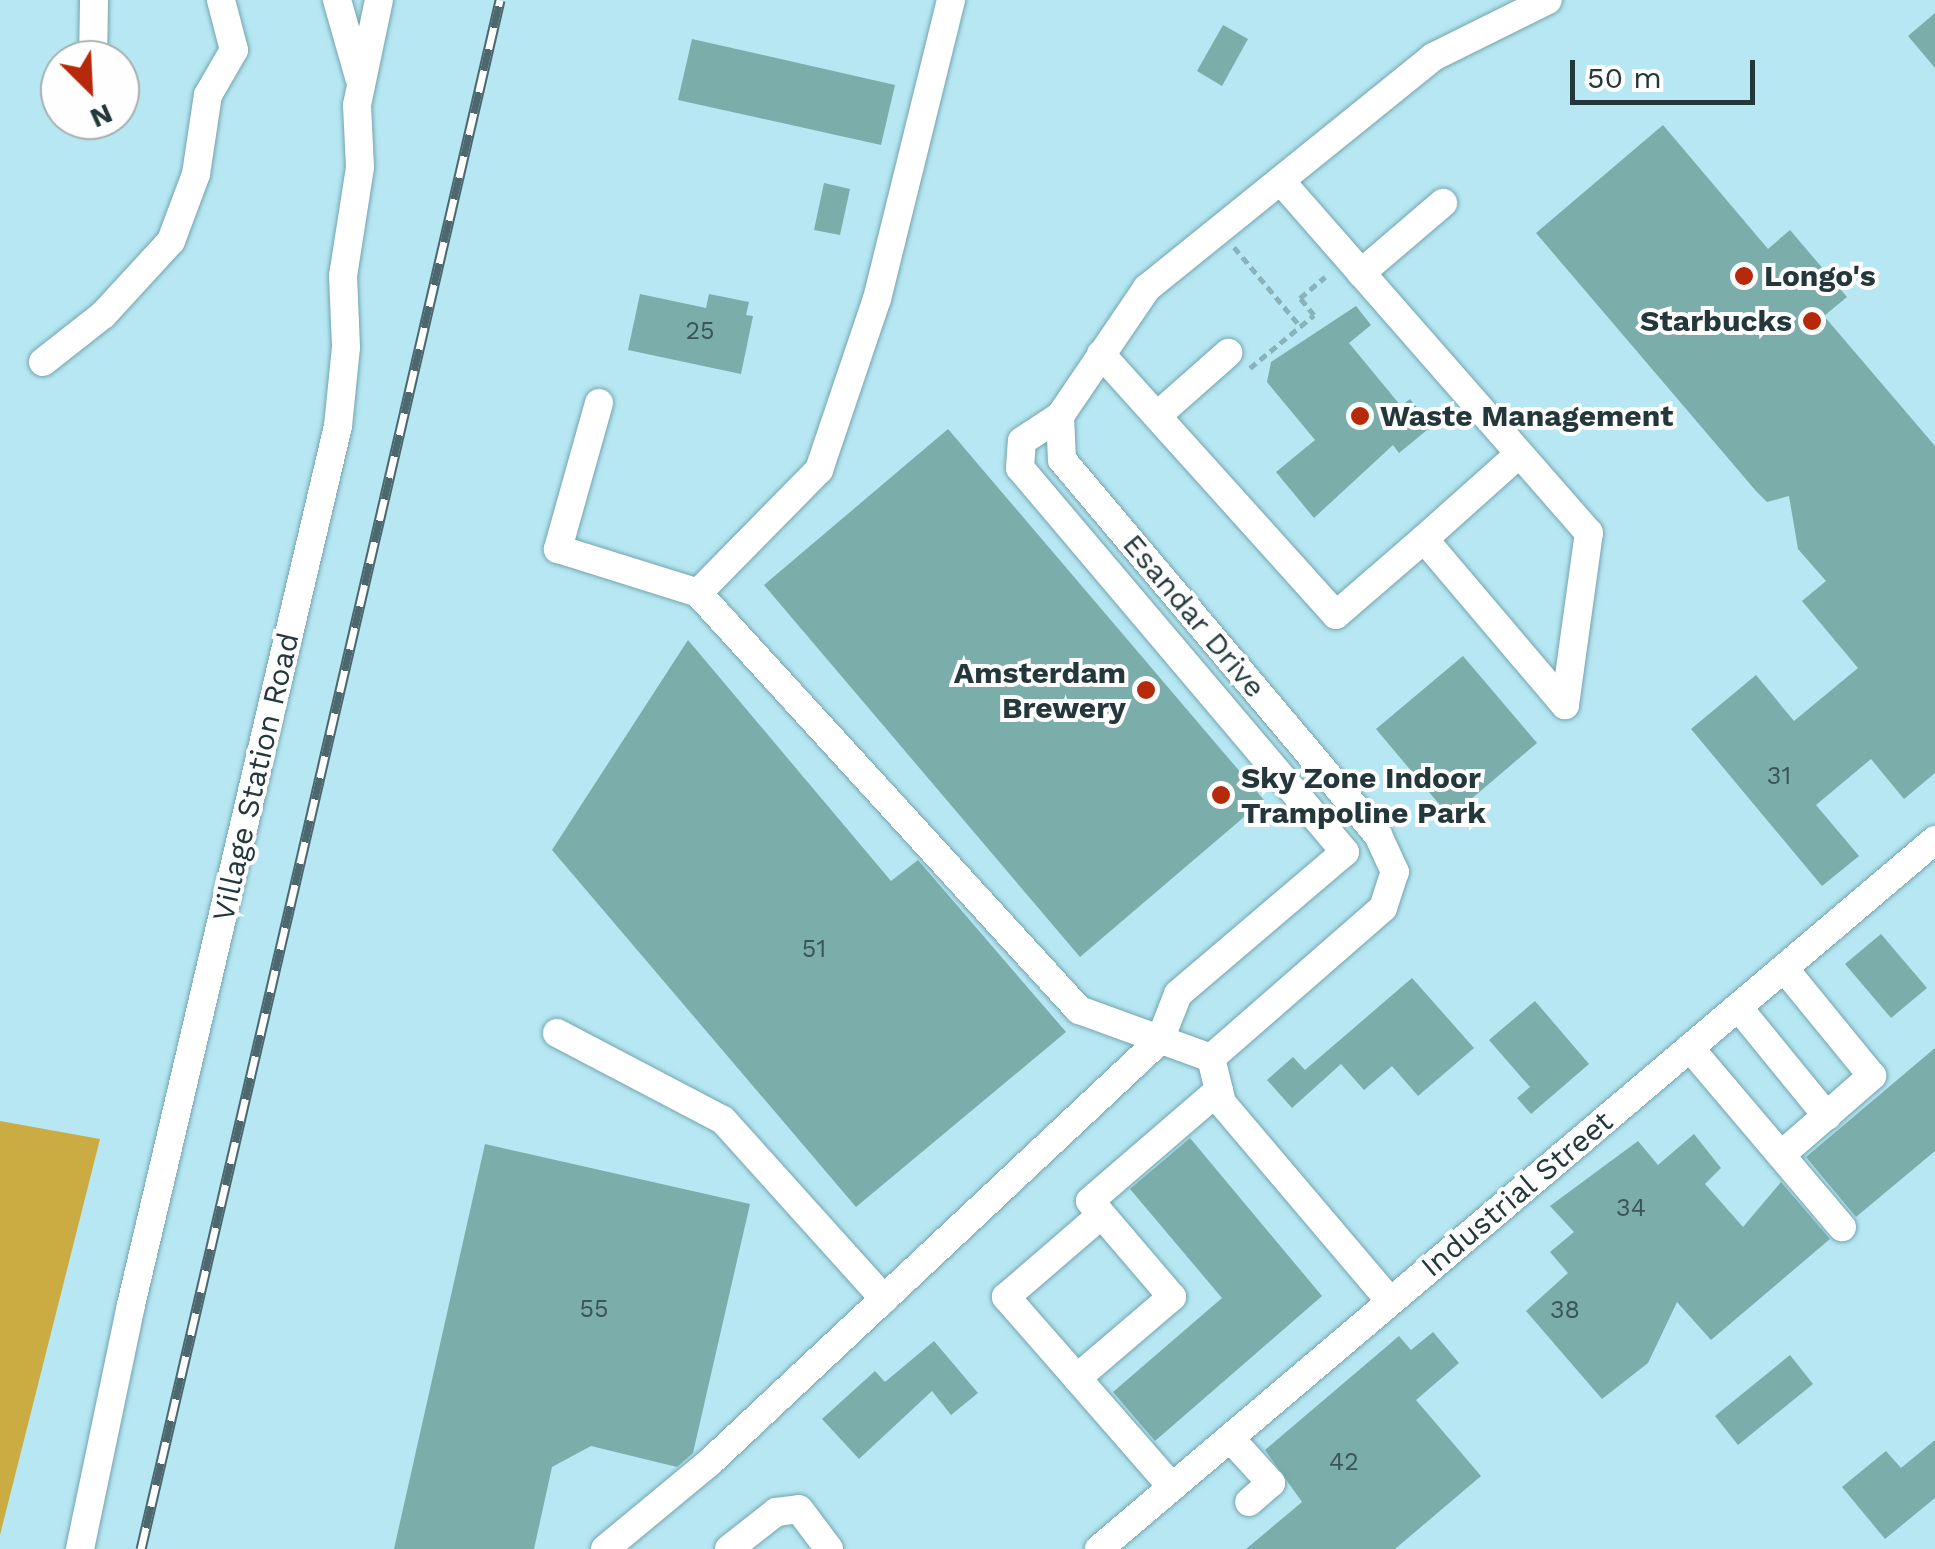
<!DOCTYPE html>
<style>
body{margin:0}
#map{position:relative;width:1935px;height:1549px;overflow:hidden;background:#b6e7f2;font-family:"Work Sans",sans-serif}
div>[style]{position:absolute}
.green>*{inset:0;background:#caac42}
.building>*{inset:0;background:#7badab}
.path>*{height:5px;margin-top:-2.5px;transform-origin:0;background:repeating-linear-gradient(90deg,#8ab2bb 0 8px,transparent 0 13px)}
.roads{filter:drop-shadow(0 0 2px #74a4ae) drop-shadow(0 0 2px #74a4ae)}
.minor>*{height:28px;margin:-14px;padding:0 14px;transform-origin:14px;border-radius:14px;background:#fff}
.rail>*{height:11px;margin-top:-5.5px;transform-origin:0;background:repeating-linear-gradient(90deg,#fefefe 0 22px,#4c686e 0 44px);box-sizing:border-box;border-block:2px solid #4c686e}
.dots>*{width:28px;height:28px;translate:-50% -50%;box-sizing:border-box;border:5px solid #fefefe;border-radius:50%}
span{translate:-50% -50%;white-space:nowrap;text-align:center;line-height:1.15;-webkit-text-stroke:8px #fefefe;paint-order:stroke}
.number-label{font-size:25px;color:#3a5558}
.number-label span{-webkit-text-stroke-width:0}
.poi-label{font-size:30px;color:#24383c;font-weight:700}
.left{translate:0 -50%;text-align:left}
.right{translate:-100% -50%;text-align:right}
.street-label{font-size:30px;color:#24383c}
.north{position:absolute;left:40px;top:40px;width:100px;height:100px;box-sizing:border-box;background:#fefefe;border:2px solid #a7afb0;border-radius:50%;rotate:156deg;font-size:28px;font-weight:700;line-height:40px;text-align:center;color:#24383c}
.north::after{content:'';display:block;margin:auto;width:35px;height:45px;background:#b62a0b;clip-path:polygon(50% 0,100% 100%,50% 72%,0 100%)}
.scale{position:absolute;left:1570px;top:60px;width:185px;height:45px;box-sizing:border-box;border:5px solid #24383c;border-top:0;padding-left:12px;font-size:30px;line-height:35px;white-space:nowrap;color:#24383c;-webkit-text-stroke:8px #fefefe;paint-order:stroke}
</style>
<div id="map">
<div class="green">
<i style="clip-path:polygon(0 1121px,100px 1139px,0 1535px)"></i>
</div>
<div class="building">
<i style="clip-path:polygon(1935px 13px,1935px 68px,1908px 36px)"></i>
<i style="clip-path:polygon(1223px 25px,1248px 39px,1222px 86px,1197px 71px)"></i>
<i style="clip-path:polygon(692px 39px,895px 85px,881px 145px,678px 100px)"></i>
<i style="clip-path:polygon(1663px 125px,1768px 249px,1790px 230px,1847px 297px,1824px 316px,1935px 446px,1935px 773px,1904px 799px,1871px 759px,1816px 805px,1859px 856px,1822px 886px,1691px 729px,1756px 675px,1794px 721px,1858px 668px,1802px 601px,1826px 581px,1798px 549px,1789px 496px,1767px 502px,1756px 491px,1536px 233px)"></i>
<i style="clip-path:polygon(824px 183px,850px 189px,840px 235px,814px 230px)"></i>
<i style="clip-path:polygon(640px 294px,706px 308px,709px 294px,749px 302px,746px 315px,753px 316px,741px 374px,628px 350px)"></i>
<i style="clip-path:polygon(1356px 306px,1371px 325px,1349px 343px,1401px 406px,1410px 399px,1432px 426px,1399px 453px,1393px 445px,1314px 518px,1276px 472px,1315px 440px,1267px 382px,1271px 362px)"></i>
<i style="clip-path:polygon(948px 429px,1264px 800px,1080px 957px,764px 585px)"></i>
<i style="clip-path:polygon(688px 640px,891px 881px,918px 860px,1066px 1032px,856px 1207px,552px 850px)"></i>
<i style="clip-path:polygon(1463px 656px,1537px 743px,1450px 817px,1376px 729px)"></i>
<i style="clip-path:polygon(1881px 934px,1927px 988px,1891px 1018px,1845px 964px)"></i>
<i style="clip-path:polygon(1412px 978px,1474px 1048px,1418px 1096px,1392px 1066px,1364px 1090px,1341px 1064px,1292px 1108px,1267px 1080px,1293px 1057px,1305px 1070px)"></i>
<i style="clip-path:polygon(1535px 1001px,1589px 1064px,1531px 1114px,1517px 1098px,1530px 1087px,1489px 1040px)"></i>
<i style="clip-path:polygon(1935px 1048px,1935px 1151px,1856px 1217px,1806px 1157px)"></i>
<i style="clip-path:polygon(1694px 1134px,1721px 1168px,1705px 1184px,1743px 1227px,1781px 1182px,1830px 1239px,1711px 1340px,1677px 1302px,1648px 1363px,1602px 1399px,1526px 1311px,1568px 1273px,1550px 1252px,1574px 1232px,1550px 1206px,1638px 1141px,1658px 1165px)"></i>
<i style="clip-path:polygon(1190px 1138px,1322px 1296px,1155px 1441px,1113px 1392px,1222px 1298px,1130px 1189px)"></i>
<i style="clip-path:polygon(485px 1144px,750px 1204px,693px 1453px,677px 1467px,591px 1446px,552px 1467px,534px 1549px,394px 1549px)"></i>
<i style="clip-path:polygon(1433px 1332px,1459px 1363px,1416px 1400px,1481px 1476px,1395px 1549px,1246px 1549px,1302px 1502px,1265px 1450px,1399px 1336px,1411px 1350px)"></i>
<i style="clip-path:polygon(934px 1341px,978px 1393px,951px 1415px,932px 1391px,859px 1459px,822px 1419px,875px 1371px,885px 1382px)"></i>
<i style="clip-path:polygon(1790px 1355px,1813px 1384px,1738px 1445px,1715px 1416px)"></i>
<i style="clip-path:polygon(1935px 1440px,1935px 1498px,1885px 1539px,1842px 1487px,1886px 1451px,1901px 1468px)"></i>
</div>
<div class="path">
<i style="left:1234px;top:247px;width:103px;rotate:50.1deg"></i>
<i style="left:1250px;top:368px;width:83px;rotate:-39.6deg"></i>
<i style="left:1314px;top:315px;width:22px;rotate:-129deg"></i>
<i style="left:1300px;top:298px;width:33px;rotate:-40deg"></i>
</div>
<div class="roads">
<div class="minor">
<i style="left:337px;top:0;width:80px;rotate:74.1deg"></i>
<i style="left:93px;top:60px;width:60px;rotate:-89deg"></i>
<i style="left:88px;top:122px;width:2px;rotate:-63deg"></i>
<i style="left:1361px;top:273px;width:108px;rotate:-40.5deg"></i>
<i style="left:1101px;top:354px;width:351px;rotate:48deg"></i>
<i style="left:1336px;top:615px;width:116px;rotate:-40.8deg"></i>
<i style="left:1424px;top:539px;width:218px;rotate:49.7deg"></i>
<i style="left:1565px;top:705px;width:174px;rotate:-82.1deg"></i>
<i style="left:1589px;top:533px;width:468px;rotate:-131.2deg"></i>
<i style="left:43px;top:362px;width:76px;rotate:-38.1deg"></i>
<i style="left:103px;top:315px;width:100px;rotate:-47.4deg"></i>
<i style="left:171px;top:241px;width:72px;rotate:-69.5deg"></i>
<i style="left:196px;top:174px;width:80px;rotate:-81.4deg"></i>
<i style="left:208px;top:95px;width:52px;rotate:-60deg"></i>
<i style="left:234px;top:50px;width:52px;rotate:-104.6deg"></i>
<i style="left:599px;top:403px;width:152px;rotate:105.7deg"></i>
<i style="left:558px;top:549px;width:147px;rotate:17.4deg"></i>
<i style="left:698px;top:593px;width:173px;rotate:-45.5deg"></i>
<i style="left:819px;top:470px;width:181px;rotate:-71.3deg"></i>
<i style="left:877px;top:299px;width:308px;rotate:-76.1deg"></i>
<i style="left:1158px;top:415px;width:94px;rotate:-41.5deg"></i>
<i style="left:1424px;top:539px;width:127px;rotate:-41.8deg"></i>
<i style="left:698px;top:593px;width:565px;rotate:47.58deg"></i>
<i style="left:1079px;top:1010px;width:140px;rotate:20deg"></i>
<i style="left:1738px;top:1007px;width:141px;rotate:50.8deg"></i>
<i style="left:557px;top:1033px;width:187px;rotate:27.7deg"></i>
<i style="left:723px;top:1120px;width:241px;rotate:48deg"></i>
<i style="left:1690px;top:1048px;width:235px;rotate:49.7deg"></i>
<i style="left:1781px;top:1155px;width:121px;rotate:-41deg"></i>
<i style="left:1872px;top:1076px;width:139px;rotate:-129.2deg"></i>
<i style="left:1390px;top:1301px;width:260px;rotate:-130.3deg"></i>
<i style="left:1222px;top:1103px;width:46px;rotate:-103.7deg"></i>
<i style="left:1211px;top:1058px;width:228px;rotate:-41.1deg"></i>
<i style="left:1383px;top:908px;width:38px;rotate:-72deg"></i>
<i style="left:1395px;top:872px;width:41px;rotate:-114.7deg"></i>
<i style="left:1378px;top:835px;width:490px;rotate:-130.1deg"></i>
<i style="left:1062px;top:460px;width:44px;rotate:-92.6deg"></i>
<i style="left:1060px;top:416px;width:155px;rotate:-55.8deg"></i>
<i style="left:1147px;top:288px;width:368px;rotate:-38.9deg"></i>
<i style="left:1433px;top:57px;width:128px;rotate:-26.4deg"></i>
<i style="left:1077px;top:1378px;width:108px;rotate:-131.2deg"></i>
<i style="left:1006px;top:1297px;width:125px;rotate:-40.8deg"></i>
<i style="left:1230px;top:1438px;width:61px;rotate:47.7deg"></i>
<i style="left:1271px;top:1483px;width:29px;rotate:139deg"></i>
<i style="left:1172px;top:1487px;width:145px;rotate:-131.1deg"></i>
<i style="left:1077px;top:1378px;width:125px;rotate:-40.5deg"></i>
<i style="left:1172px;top:1297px;width:126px;rotate:-130.5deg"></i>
<i style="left:1090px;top:1201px;width:170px;rotate:-40.7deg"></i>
<i style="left:80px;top:1549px;width:249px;rotate:-78.2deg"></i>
<i style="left:131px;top:1305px;width:903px;rotate:-76.75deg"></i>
<i style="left:338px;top:426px;width:79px;rotate:-84.2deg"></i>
<i style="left:346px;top:347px;width:71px;rotate:-92.4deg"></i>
<i style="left:343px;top:276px;width:110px;rotate:-81.1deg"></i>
<i style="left:360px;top:167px;width:62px;rotate:-92.8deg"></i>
<i style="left:357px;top:105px;width:107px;rotate:-78.2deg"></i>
<i style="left:605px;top:1549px;width:136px;rotate:-39.6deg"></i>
<i style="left:710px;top:1462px;width:617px;rotate:-43.16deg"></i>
<i style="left:1160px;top:1040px;width:49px;rotate:-68.6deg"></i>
<i style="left:1178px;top:994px;width:219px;rotate:-40.4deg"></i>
<i style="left:1345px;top:852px;width:503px;rotate:-130.24deg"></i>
<i style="left:1020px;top:468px;width:27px;rotate:-86deg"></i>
<i style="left:1022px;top:441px;width:45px;rotate:-33.3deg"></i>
<i style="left:729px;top:1549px;width:60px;rotate:-38.2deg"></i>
<i style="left:776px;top:1512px;width:23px;rotate:-7deg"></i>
<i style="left:799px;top:1509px;width:50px;rotate:53.1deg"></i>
<i style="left:1099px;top:1549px;width:1096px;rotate:-40.3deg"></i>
</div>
</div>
<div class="rail">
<i style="left:141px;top:1549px;width:1590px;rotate:-76.95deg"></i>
</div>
<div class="dots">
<i style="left:1744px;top:276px;background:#b62a0b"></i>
<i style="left:1812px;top:321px;background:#b62a0b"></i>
<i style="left:1360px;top:416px;background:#b62a0b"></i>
<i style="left:1146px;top:690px;background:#b62a0b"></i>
<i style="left:1221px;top:795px;background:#b62a0b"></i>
</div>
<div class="number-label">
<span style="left:700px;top:331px">25</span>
<span style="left:1779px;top:776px">31</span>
<span style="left:814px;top:949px">51</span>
<span style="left:1631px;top:1208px">34</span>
<span style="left:594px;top:1309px">55</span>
<span style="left:1565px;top:1310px">38</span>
<span style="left:1344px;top:1462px">42</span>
</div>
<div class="poi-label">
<span class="left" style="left:1764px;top:276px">Longo's</span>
<span class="right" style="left:1792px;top:321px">Starbucks</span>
<span class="left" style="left:1380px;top:416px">Waste Management</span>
<span class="right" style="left:1126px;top:690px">Amsterdam<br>Brewery</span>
<span class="left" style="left:1241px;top:795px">Sky Zone Indoor<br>Trampoline Park</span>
</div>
<div class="street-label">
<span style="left:1194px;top:616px;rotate:50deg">Esandar Drive</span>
<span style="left:256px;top:777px;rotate:-77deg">Village Station Road</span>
<span style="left:1517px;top:1194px;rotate:-40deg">Industrial Street</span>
</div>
<div class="north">N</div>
<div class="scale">50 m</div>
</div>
